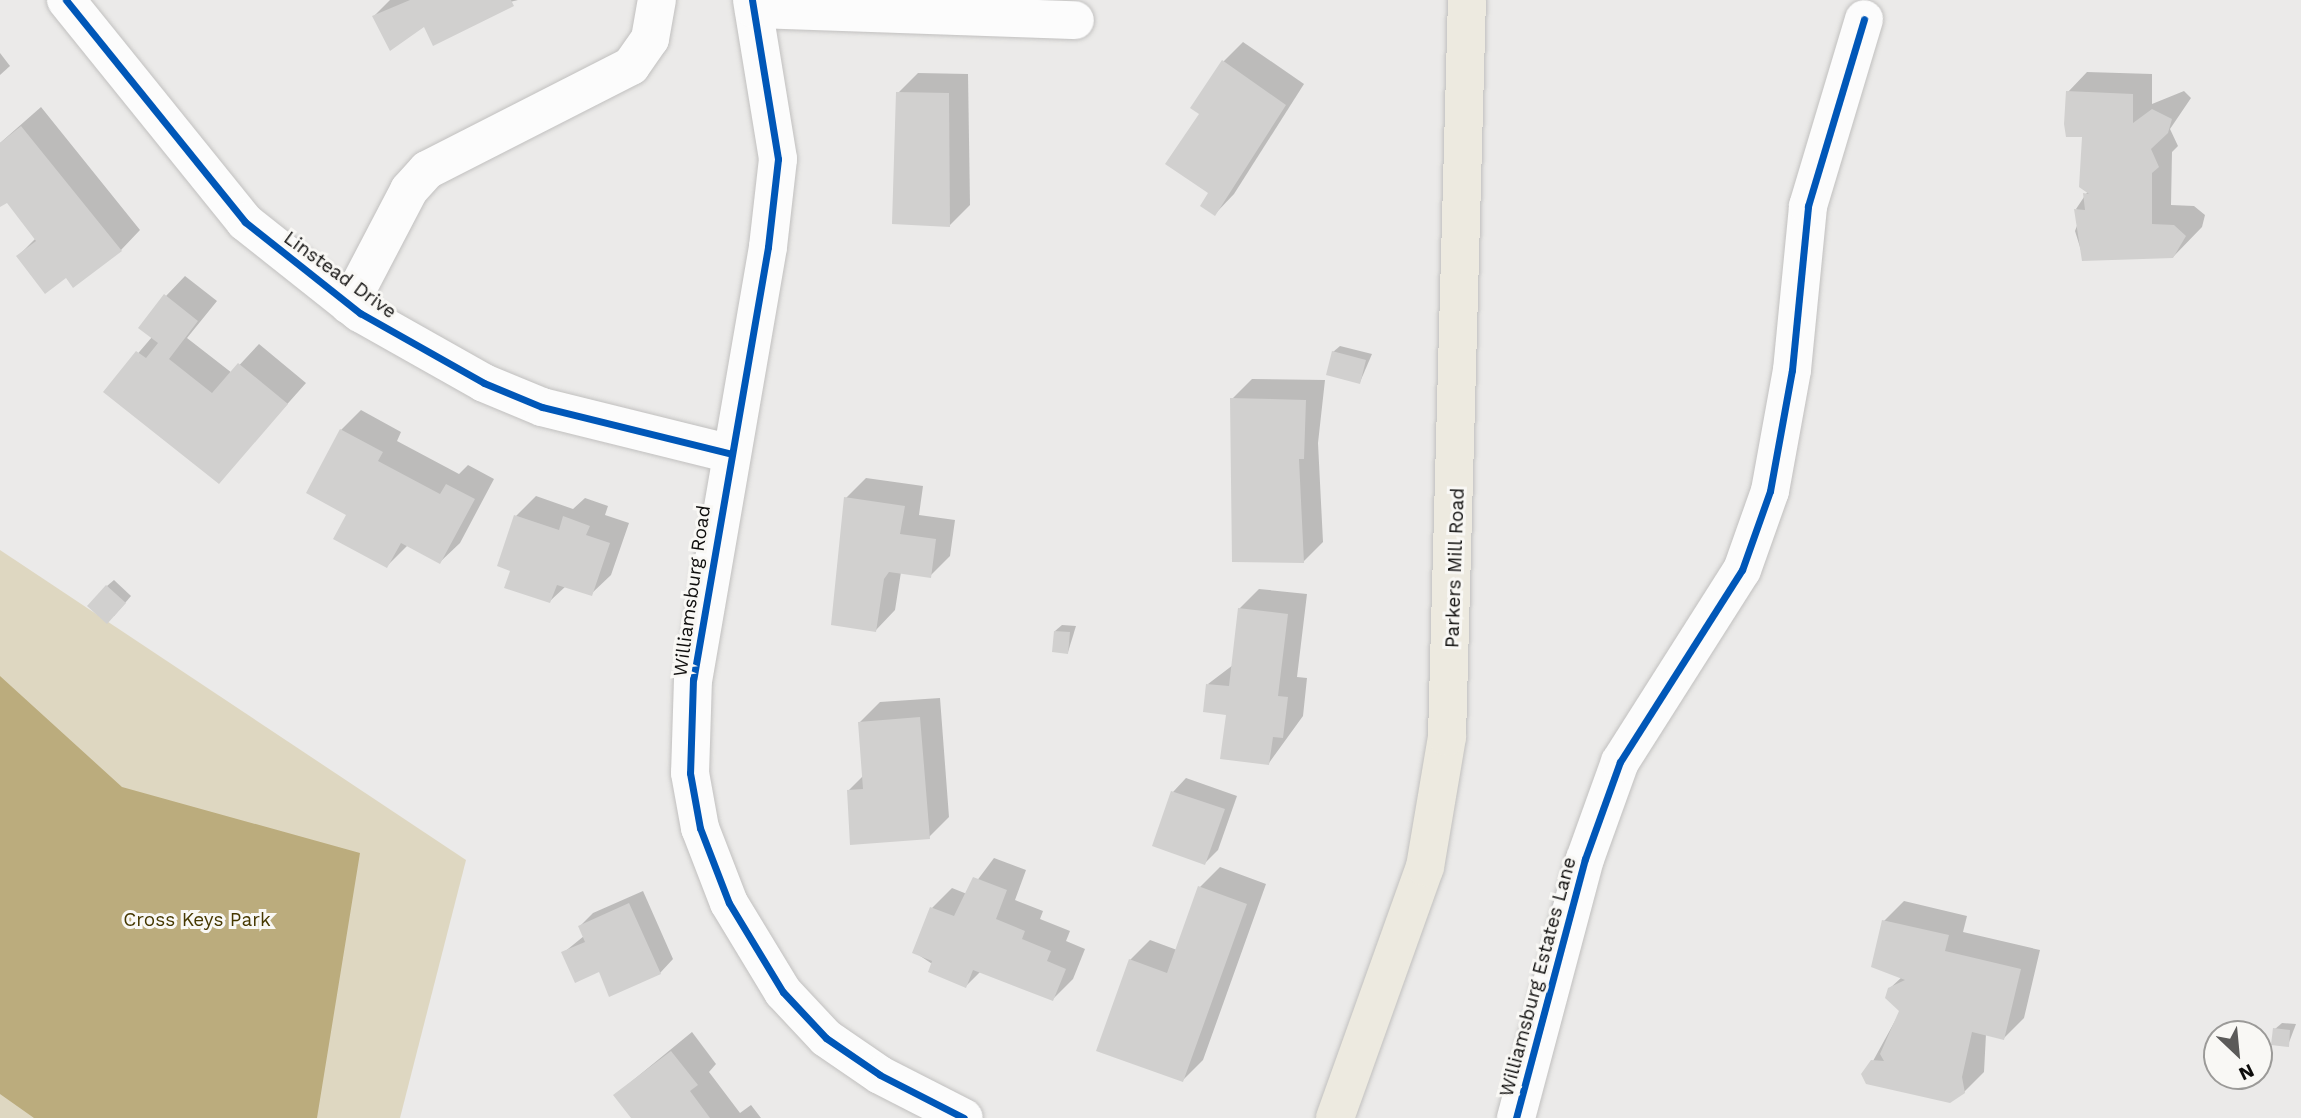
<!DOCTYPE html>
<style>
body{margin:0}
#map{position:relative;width:2301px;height:1118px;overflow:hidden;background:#ebeae9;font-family:"Work Sans",sans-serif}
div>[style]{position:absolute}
.green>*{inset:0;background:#ded7c1}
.water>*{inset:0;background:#bbac7d}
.shadow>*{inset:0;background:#0003}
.building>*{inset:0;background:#d1d0cf}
.roads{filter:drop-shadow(0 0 2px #c1c0bf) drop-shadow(0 0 2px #c1c0bf)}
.minor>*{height:38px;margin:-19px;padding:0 19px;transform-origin:19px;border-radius:19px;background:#fcfcfc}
.major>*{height:38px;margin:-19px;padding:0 19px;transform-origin:19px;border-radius:19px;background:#edeae0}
.cycleway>*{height:7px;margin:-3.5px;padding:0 3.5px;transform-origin:3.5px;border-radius:3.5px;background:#0057b8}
span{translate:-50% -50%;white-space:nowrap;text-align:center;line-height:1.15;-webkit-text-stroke:6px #f9f8f5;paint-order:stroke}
.street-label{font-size:19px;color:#0e0d0c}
.park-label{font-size:19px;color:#463800}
.north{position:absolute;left:2203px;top:1020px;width:70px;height:70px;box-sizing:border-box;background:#f9f8f5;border:2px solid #9b9a98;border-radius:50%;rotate:154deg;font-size:19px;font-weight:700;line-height:28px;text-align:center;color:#0e0d0c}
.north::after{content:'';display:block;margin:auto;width:24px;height:32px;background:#5b5a59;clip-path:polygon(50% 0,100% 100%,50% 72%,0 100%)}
</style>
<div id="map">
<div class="green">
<i style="clip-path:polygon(0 550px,466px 860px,400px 1118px,0 1118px)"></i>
</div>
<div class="water">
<i style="clip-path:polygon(0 676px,122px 787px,360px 853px,317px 1118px,34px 1118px,0 1094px)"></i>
</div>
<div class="shadow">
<i style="clip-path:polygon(390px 0,518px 0,425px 24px,374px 16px)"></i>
<i style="clip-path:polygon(1243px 42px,1304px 84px,1234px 194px,1215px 214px,1201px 113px,1224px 61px)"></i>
<i style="clip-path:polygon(0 53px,10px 66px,0 75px)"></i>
<i style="clip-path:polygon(2087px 72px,2152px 74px,2152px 104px,2184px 91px,2191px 98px,2170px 129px,2178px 146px,2172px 152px,2171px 205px,2194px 206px,2205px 215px,2202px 227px,2173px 257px,2084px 260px,2075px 231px,2081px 215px,2076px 209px,2088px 191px,2083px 135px,2068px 92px)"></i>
<i style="clip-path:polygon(918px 73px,968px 74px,970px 205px,950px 225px,898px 93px)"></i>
<i style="clip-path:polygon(41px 107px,140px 230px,121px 250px,66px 276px,18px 256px,36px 238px,7px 201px,0 205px,0 143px)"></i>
<i style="clip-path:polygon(185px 276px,217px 301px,187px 338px,232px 373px,259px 344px,306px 383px,219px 481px,105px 392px,152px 337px,166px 296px)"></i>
<i style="clip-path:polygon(1340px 346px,1372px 354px,1360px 382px,1333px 352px)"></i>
<i style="clip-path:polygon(1252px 379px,1325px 380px,1318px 443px,1323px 542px,1303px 562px,1232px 399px)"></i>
<i style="clip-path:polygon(361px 410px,401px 432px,397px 441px,459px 474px,468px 465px,494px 479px,460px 543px,440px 562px,408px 545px,387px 566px,349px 514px,341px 430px)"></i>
<i style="clip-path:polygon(866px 478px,923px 486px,919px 515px,955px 520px,950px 556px,930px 576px,901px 572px,895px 610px,876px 630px,846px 498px)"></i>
<i style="clip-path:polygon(536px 496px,573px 509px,585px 498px,608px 506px,605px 515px,629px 523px,611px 575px,591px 594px,566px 586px,550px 601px,512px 569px,516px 516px)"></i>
<i style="clip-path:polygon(114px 580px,131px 596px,114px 616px,107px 586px)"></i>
<i style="clip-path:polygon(1259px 589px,1307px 594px,1297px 677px,1307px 678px,1303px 716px,1269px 763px,1208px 684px,1233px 665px,1239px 609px)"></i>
<i style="clip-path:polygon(1062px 625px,1076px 626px,1068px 652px,1055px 631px)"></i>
<i style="clip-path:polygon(940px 698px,949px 817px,929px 837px,848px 791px,864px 775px,860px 722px,880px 702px)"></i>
<i style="clip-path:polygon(1186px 778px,1237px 796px,1218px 850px,1205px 863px,1173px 792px)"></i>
<i style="clip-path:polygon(994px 858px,1026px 870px,1015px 900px,1043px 911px,1040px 919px,1070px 931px,1066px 941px,1085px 949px,1073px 979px,1053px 999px,981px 971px,966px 986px,914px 952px,932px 908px,952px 888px,967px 894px)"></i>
<i style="clip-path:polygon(1220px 867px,1266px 884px,1203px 1060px,1183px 1080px,1130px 960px,1150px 940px,1177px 950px,1200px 887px)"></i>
<i style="clip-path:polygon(643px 891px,673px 959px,660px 973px,600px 970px,563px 953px,584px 936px,580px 926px,593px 913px)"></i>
<i style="clip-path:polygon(1904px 901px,1967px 916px,1963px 932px,2040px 950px,2024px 1018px,2004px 1038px,1986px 1034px,1984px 1072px,1964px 1092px,1873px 1061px,1901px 1010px,1889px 989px,1902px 977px,1884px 921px)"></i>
<i style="clip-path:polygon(2282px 1023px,2296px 1024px,2288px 1045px,2275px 1029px)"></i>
<i style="clip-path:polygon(692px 1032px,716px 1064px,709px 1072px,740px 1113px,751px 1105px,761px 1118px,633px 1118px,615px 1095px)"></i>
</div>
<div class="building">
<i style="clip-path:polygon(410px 0,511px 0,514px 6px,433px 46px,424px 27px,390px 51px,372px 16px)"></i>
<i style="clip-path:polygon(1222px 60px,1286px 105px,1215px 216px,1200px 206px,1208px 193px,1165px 164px,1199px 114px,1190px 108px)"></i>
<i style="clip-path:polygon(2066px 91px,2133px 94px,2133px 123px,2152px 109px,2172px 119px,2168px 133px,2151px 149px,2159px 167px,2152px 173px,2152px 224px,2174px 225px,2186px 236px,2173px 258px,2082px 261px,2074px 209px,2085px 210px,2083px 193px,2089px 194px,2079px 187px,2082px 137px,2066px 137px,2064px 124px)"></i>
<i style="clip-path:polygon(896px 92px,949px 93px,950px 227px,892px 224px)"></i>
<i style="clip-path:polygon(21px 126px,122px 251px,73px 288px,66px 278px,45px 294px,16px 256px,36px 241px,7px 203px,0 207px,0 143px)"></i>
<i style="clip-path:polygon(164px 294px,198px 321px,169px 359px,212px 393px,238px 363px,288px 404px,219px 484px,103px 392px,136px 351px,146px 358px,158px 343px,138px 328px)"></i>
<i style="clip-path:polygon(1332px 351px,1366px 360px,1360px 384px,1326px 375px)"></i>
<i style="clip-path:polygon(1230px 398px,1306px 400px,1304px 459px,1299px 459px,1304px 563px,1232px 562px)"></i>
<i style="clip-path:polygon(340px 429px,383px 452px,378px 461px,440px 494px,446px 484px,475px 499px,440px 564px,401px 543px,387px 568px,333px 539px,346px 515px,306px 493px)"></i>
<i style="clip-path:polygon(844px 497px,905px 506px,900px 534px,936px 539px,931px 578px,889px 572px,884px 579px,876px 632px,831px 625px)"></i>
<i style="clip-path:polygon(514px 515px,559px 530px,563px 516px,590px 526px,586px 535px,610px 543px,592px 596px,557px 585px,550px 603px,504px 588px,510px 571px,497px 566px)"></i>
<i style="clip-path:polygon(106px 585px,126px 603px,107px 624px,87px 606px)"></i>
<i style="clip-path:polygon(1238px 608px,1288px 614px,1278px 696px,1288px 697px,1283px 738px,1273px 737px,1269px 765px,1220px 759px,1226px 715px,1203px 712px,1206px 684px,1229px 686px)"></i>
<i style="clip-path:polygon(1054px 631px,1070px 632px,1068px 654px,1052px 652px)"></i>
<i style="clip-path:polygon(920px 717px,930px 839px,850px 845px,847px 790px,863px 789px,858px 722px)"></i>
<i style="clip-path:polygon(1171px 791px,1225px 809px,1205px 865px,1152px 846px)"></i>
<i style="clip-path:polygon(973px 877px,1007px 890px,996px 919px,1025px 931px,1022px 939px,1051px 951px,1047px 961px,1066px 969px,1053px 1001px,973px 970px,966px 988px,928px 972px,932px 961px,912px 953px,930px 907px,954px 916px)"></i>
<i style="clip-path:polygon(1198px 886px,1247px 904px,1183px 1082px,1096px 1051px,1129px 959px,1167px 973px)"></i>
<i style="clip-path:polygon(629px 903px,661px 974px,609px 997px,599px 972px,575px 983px,561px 952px,585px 942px,578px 926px)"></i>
<i style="clip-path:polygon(1882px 920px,1949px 935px,1945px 951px,2021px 969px,2004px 1040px,1972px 1032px,1962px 1077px,1965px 1093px,1950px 1103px,1866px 1084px,1861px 1074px,1871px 1060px,1884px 1061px,1880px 1054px,1899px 1011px,1885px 998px,1888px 988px,1905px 980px,1871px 967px)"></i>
<i style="clip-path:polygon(2273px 1028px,2290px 1030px,2289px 1047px,2271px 1045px)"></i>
<i style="clip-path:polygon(671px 1051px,698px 1085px,690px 1091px,710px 1118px,631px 1118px,613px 1095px)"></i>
</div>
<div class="roads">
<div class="minor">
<i style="left:66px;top:0;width:285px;rotate:51.1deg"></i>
<i style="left:245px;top:222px;width:147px;rotate:38.4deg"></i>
<i style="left:360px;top:313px;width:142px;rotate:29.4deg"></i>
<i style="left:484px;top:383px;width:63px;rotate:22.5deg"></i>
<i style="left:542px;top:407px;width:192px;rotate:13.9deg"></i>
<i style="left:752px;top:0;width:161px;rotate:80.7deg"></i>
<i style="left:778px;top:159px;width:89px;rotate:96.5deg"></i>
<i style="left:768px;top:247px;width:438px;rotate:99.8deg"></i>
<i style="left:693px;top:679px;width:94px;rotate:91.8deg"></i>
<i style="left:690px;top:773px;width:56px;rotate:79.7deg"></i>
<i style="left:700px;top:828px;width:80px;rotate:68.9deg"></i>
<i style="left:729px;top:903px;width:104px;rotate:58.8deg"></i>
<i style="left:783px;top:992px;width:63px;rotate:46.9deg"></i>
<i style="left:826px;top:1038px;width:65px;rotate:34.4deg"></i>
<i style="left:880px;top:1075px;width:94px;rotate:27.1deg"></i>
<i style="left:754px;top:9px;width:321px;rotate:2deg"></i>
<i style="left:349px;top:305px;width:130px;rotate:-62.4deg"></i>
<i style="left:409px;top:190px;width:27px;rotate:-48deg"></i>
<i style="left:427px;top:170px;width:229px;rotate:-27deg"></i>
<i style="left:631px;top:66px;width:33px;rotate:-55deg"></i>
<i style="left:650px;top:39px;width:40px;rotate:-80deg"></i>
<i style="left:1516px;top:1118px;width:268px;rotate:-75.1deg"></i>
<i style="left:1585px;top:859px;width:103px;rotate:-70.2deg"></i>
<i style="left:1620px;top:762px;width:227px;rotate:-57.6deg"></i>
<i style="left:1742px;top:570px;width:84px;rotate:-70.5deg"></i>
<i style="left:1770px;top:491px;width:123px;rotate:-79.7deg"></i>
<i style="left:1792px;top:370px;width:165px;rotate:-84.4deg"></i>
<i style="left:1808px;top:206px;width:195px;rotate:-73.3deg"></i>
</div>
<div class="major">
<i style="left:1335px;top:1118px;width:267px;rotate:-70.3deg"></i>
<i style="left:1425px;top:867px;width:132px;rotate:-80.4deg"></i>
<i style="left:1447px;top:737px;width:737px;rotate:-88.45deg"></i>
</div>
</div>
<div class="cycleway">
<i style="left:66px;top:0;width:285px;rotate:51.1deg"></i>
<i style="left:245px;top:222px;width:147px;rotate:38.4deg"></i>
<i style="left:360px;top:313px;width:142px;rotate:29.4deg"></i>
<i style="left:484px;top:383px;width:63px;rotate:22.5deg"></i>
<i style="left:542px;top:407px;width:192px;rotate:13.9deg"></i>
<i style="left:752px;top:0;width:161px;rotate:80.7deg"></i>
<i style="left:778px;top:159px;width:89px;rotate:96.5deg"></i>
<i style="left:768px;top:247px;width:438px;rotate:99.8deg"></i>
<i style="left:693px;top:679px;width:94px;rotate:91.8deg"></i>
<i style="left:690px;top:773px;width:56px;rotate:79.7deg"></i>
<i style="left:700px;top:828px;width:80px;rotate:68.9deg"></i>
<i style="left:729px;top:903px;width:104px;rotate:58.8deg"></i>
<i style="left:783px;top:992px;width:63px;rotate:46.9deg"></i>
<i style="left:826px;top:1038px;width:65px;rotate:34.4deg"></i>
<i style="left:880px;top:1075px;width:94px;rotate:27.1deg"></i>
<i style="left:1516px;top:1118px;width:268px;rotate:-75.1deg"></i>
<i style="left:1585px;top:859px;width:103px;rotate:-70.2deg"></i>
<i style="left:1620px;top:762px;width:227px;rotate:-57.6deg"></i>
<i style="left:1742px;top:570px;width:84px;rotate:-70.5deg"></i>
<i style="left:1770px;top:491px;width:123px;rotate:-79.7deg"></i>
<i style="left:1792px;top:370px;width:165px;rotate:-84.4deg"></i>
<i style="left:1808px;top:206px;width:195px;rotate:-73.3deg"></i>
</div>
<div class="street-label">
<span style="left:340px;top:275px;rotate:36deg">Linstead Drive</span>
<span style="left:1455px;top:568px;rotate:-88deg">Parkers Mill Road</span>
<span style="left:692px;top:591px;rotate:-82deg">Williamsburg Road</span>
<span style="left:1538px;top:977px;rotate:-75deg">Williamsburg Estates Lane</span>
</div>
<div class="park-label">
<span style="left:197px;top:920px">Cross Keys Park</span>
</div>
<div class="north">N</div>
</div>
